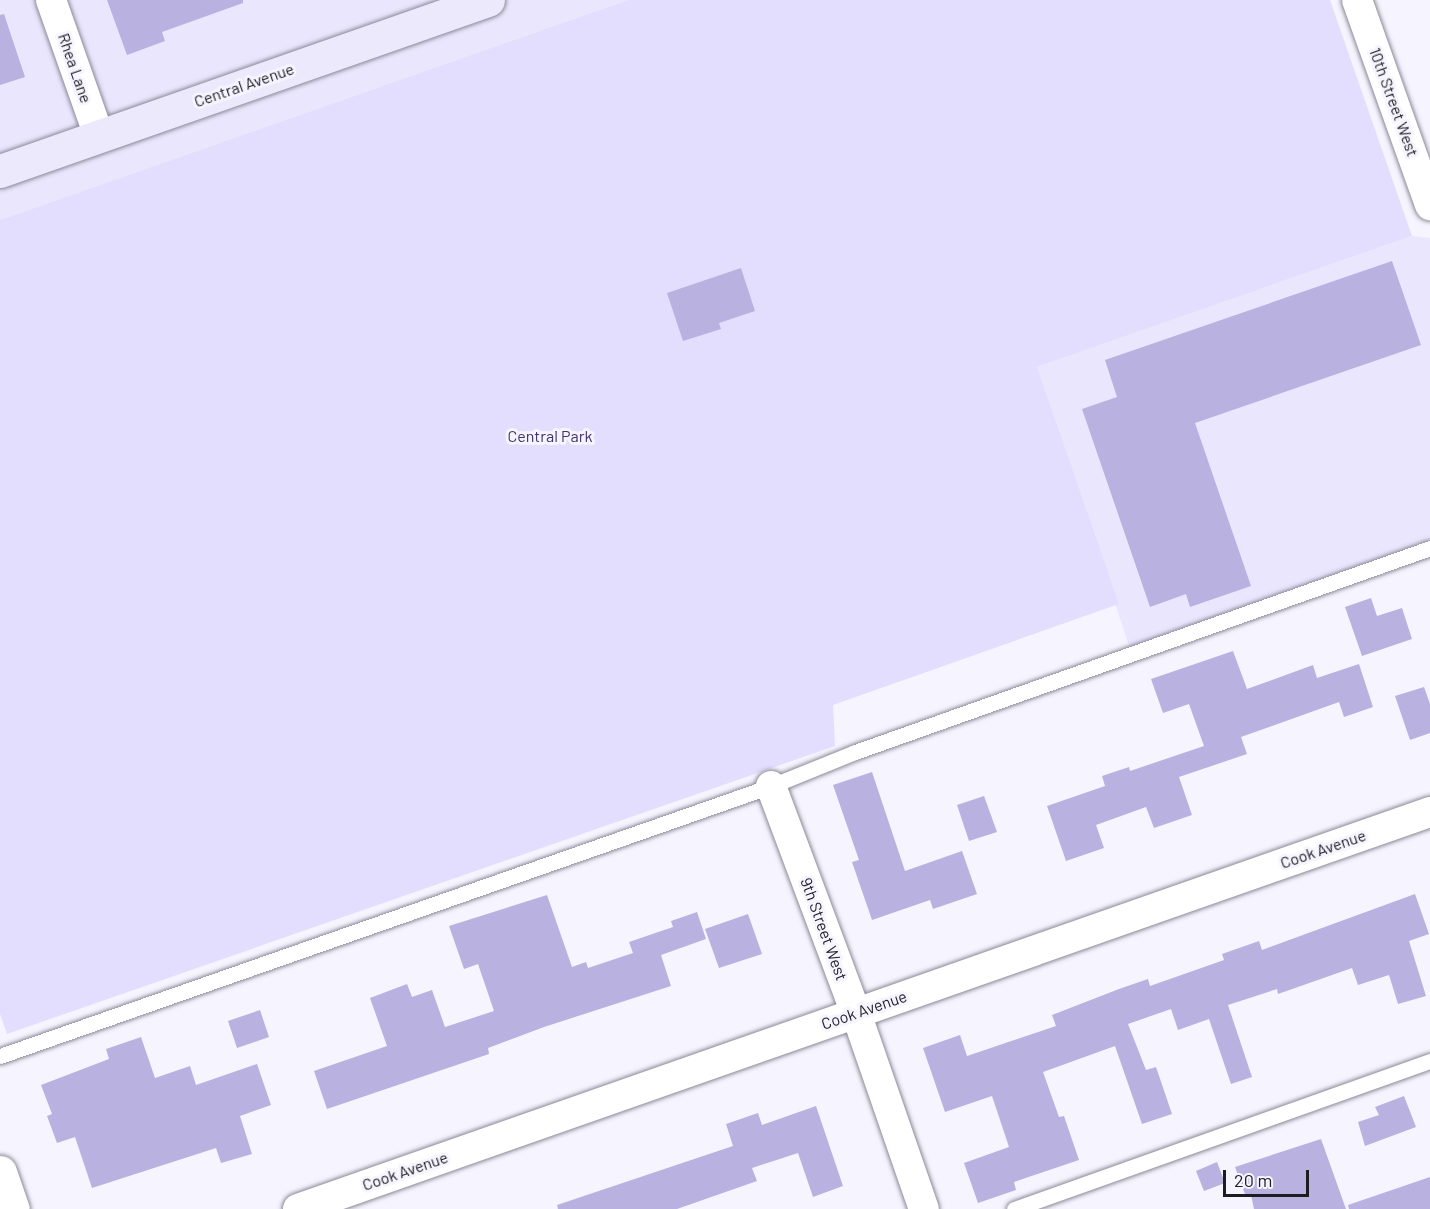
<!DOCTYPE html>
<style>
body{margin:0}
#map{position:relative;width:1430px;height:1209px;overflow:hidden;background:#f6f4fe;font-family:Barlow,sans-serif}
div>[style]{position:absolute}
.built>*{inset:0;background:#eae6fe}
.green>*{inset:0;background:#e3defe}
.building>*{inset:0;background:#b9b1df}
.roads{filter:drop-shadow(0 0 2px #8c8998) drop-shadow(0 0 2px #8c8998)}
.service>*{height:15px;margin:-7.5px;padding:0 7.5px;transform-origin:7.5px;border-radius:7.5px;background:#fff}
.minor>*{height:30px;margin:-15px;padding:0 15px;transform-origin:15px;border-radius:15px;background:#fff}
.tertiary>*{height:33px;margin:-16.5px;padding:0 16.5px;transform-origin:16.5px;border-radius:16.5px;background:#fff}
.secondary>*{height:33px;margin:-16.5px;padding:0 16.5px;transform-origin:16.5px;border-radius:16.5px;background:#ece9fc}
span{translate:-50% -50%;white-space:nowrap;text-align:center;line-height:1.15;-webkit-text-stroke:6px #f6f4fe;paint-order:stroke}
.street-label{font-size:16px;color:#1d1c21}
.park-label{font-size:16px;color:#42336c}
.scale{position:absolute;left:1223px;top:1170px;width:86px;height:27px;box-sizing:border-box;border:3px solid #1d1c21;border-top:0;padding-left:8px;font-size:18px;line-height:21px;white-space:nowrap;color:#1d1c21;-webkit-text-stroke:4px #f6f4fe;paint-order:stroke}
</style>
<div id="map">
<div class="built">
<i style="clip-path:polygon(0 0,628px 0,0 220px)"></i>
<i style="clip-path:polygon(1412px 236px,1430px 238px,1430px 548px,1132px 655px,1037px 367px)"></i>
</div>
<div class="green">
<i style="clip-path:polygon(628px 0,1330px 0,1412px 236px,1037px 367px,1119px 604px,833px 705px,835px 746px,7px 1034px,0 1014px,0 220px)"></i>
</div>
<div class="building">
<i style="clip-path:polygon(107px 0,243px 0,243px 3px,162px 32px,165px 41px,127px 55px)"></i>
<i style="clip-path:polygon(4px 14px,25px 77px,0 85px,0 15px)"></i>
<i style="clip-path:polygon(1392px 261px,1421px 345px,1195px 423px,1251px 586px,1190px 607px,1186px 594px,1150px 607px,1082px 409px,1117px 397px,1105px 360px)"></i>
<i style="clip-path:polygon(741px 268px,755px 311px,719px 323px,721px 329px,683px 341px,667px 293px)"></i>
<i style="clip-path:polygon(1371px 598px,1377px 616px,1402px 608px,1412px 639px,1362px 656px,1345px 607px)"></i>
<i style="clip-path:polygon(1233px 651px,1247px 689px,1313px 665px,1317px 678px,1359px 664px,1373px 707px,1344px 717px,1339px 702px,1241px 737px,1247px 754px,1179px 777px,1192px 815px,1154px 828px,1146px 807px,1096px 825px,1104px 848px,1066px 861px,1047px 806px,1105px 786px,1102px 776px,1129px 767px,1130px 771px,1204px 746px,1189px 704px,1163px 713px,1151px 679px)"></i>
<i style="clip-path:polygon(1424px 687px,1430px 704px,1430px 733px,1410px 740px,1395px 696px)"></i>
<i style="clip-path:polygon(872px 772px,905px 871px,962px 851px,977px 894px,933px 909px,930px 900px,872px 920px,852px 862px,859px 860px,833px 785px)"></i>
<i style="clip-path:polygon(984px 796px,997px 832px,969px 841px,957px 805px)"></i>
<i style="clip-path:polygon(1415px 894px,1429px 934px,1409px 941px,1426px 996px,1398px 1004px,1389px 975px,1358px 985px,1352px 968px,1278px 994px,1277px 989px,1228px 1005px,1252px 1077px,1231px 1084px,1209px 1019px,1178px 1030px,1171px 1009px,1128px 1024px,1146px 1070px,1156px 1067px,1172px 1114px,1142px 1124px,1115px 1046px,1043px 1072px,1059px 1117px,1064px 1116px,1079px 1160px,1014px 1182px,1016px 1190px,978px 1203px,964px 1163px,1009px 1147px,992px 1096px,945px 1112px,923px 1048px,960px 1035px,967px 1056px,1056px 1026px,1052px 1015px,1119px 989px,1148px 979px,1150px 986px,1224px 960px,1222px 954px,1259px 941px,1262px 950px)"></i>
<i style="clip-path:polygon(547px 895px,572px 967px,586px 962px,588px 968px,633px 953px,629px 942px,673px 927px,671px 921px,697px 912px,706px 939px,661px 955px,671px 986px,544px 1027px,488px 1048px,489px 1054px,327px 1109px,314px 1071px,387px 1046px,370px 998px,407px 984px,412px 997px,432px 990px,445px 1027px,494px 1011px,478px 964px,464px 969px,449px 926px)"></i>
<i style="clip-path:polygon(748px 914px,762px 954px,719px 968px,705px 929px)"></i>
<i style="clip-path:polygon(260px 1010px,269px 1037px,237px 1048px,228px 1021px)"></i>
<i style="clip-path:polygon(141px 1037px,155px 1078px,190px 1066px,196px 1085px,257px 1064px,271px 1105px,240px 1116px,252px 1154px,221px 1163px,216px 1148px,92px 1188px,75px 1137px,57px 1143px,47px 1116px,52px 1114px,41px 1085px,109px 1059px,106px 1049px)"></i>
<i style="clip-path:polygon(1404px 1096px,1416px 1127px,1365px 1146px,1358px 1122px,1379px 1115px,1375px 1107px)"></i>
<i style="clip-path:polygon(816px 1106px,843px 1186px,813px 1197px,798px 1153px,752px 1168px,757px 1181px,677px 1209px,558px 1209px,557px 1205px,733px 1146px,726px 1124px,758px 1113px,762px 1125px)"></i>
<i style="clip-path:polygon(1321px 1139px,1346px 1209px,1254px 1209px,1251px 1195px,1246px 1197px,1235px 1167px)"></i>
<i style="clip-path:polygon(1217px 1162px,1225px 1183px,1204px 1191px,1196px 1171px)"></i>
<i style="clip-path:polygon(1430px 1177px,1430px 1209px,1349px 1209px,1348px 1205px)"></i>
</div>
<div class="roads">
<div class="service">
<i style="left:0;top:1056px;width:817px;rotate:-19.3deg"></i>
<i style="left:771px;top:786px;width:91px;rotate:-22deg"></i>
<i style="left:855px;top:752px;width:610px;rotate:-19.53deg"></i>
<i style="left:1014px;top:1209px;width:442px;rotate:-19.6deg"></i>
</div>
<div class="minor">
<i style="left:51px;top:0;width:144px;rotate:70.6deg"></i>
<i style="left:1357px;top:0;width:218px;rotate:70.4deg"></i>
<i style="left:771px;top:786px;width:242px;rotate:69.5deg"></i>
<i style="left:856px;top:1013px;width:207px;rotate:70.9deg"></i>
<i style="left:298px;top:1209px;width:1200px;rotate:-19.33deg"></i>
</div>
<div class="tertiary">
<i style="left:0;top:1172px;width:39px;rotate:71deg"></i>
</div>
<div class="secondary">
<i style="left:0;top:171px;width:517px;rotate:-19.31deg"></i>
</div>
</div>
<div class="street-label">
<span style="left:75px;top:68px;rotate:71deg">Rhea Lane</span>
<span style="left:244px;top:85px;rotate:-19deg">Central Avenue</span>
<span style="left:1394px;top:102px;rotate:70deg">10th Street West</span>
<span style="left:1323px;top:849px;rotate:-19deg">Cook Avenue</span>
<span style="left:824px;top:929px;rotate:70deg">9th Street West</span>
<span style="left:864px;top:1010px;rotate:-19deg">Cook Avenue</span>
<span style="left:405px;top:1171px;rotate:-19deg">Cook Avenue</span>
</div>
<div class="park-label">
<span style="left:550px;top:436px">Central Park</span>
</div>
<div class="scale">20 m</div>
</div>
